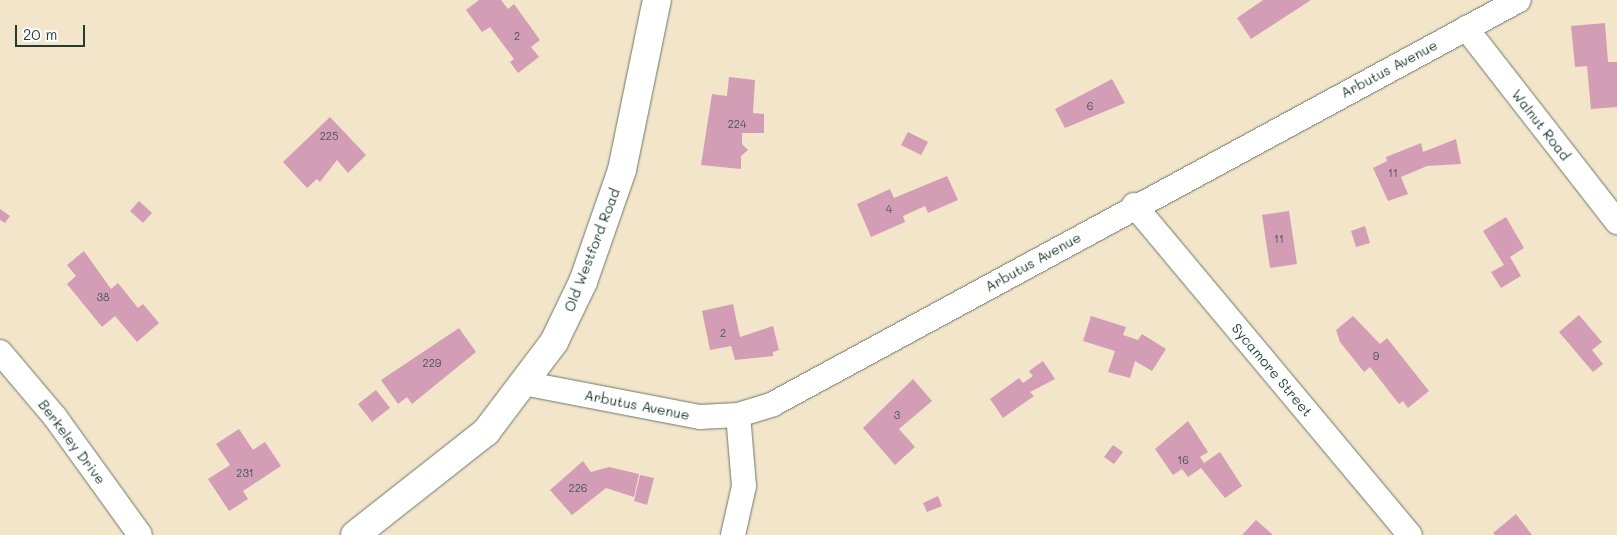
<!DOCTYPE html>
<style>
body{margin:0}
#map{position:relative;width:1617px;height:535px;overflow:hidden;background:#f3e5ca;font-family:Mali,sans-serif}
div>[style]{position:absolute}
.building>*{inset:0;background:#d29db5}
.roads{filter:drop-shadow(0 0 1px #697868) drop-shadow(0 0 1px #697868)}
.minor>*{height:24px;margin:-12px;padding:0 12px;transform-origin:12px;border-radius:12px;background:#fff}
.major>*{height:28px;margin:-14px;padding:0 14px;transform-origin:14px;border-radius:14px;background:#fff}
span{translate:-50% -50%;white-space:nowrap;text-align:center;line-height:1.15;-webkit-text-stroke:4px #fff;paint-order:stroke}
.number-label{font-size:11px;color:#4c5554}
.number-label span{-webkit-text-stroke-width:0}
.street-label{font-size:14px;color:#1f3d34}
.scale{position:absolute;left:15px;top:25px;width:70px;height:22px;box-sizing:border-box;border:2px solid #1f3d34;border-top:0;padding-left:6px;font-size:15px;line-height:18px;white-space:nowrap;color:#1f3d34;-webkit-text-stroke:4px #fff;paint-order:stroke}
</style>
<div id="map">
<div class="building">
<i style="clip-path:polygon(479px 0,501px 0,508px 9px,514px 4px,540px 40px,531px 47px,539px 57px,518px 73px,510px 62px,514px 59px,490px 27px,482px 32px,466px 10px)"></i>
<i style="clip-path:polygon(1263px 0,1311px 0,1251px 39px,1237px 18px)"></i>
<i style="clip-path:polygon(1605px 23px,1608px 62px,1617px 62px,1617px 107px,1591px 109px,1587px 66px,1575px 67px,1571px 26px)"></i>
<i style="clip-path:polygon(729px 77px,755px 80px,753px 113px,764px 114px,764px 133px,742px 133px,742px 144px,748px 150px,741px 156px,741px 169px,701px 165px,712px 94px,727px 96px)"></i>
<i style="clip-path:polygon(1112px 79px,1125px 103px,1065px 128px,1055px 109px)"></i>
<i style="clip-path:polygon(330px 117px,366px 155px,348px 173px,337px 160px,320px 182px,317px 179px,307px 188px,283px 162px)"></i>
<i style="clip-path:polygon(908px 132px,928px 142px,921px 155px,901px 145px)"></i>
<i style="clip-path:polygon(1456px 139px,1461px 164px,1427px 166px,1401px 177px,1408px 194px,1388px 201px,1373px 168px,1387px 161px,1386px 157px,1421px 143px,1423px 152px)"></i>
<i style="clip-path:polygon(947px 176px,958px 200px,928px 213px,925px 206px,903px 216px,905px 222px,871px 237px,857px 204px,890px 189px,894px 198px)"></i>
<i style="clip-path:polygon(139px 201px,152px 213px,143px 223px,130px 211px)"></i>
<i style="clip-path:polygon(0 209px,10px 216px,5px 223px,0 220px)"></i>
<i style="clip-path:polygon(1289px 211px,1297px 264px,1270px 268px,1262px 215px)"></i>
<i style="clip-path:polygon(1506px 217px,1524px 248px,1510px 257px,1521px 276px,1501px 288px,1491px 272px,1504px 265px,1483px 231px)"></i>
<i style="clip-path:polygon(1365px 226px,1370px 243px,1356px 247px,1351px 231px)"></i>
<i style="clip-path:polygon(84px 251px,111px 289px,118px 283px,138px 308px,143px 304px,159px 323px,137px 342px,115px 316px,102px 327px,67px 284px,76px 276px,67px 265px)"></i>
<i style="clip-path:polygon(733px 304px,740px 337px,773px 326px,779px 350px,773px 352px,773px 356px,735px 360px,731px 346px,710px 350px,702px 311px)"></i>
<i style="clip-path:polygon(1579px 315px,1602px 342px,1592px 350px,1603px 364px,1593px 372px,1559px 332px)"></i>
<i style="clip-path:polygon(1091px 316px,1126px 327px,1123px 335px,1138px 340px,1142px 334px,1166px 349px,1152px 371px,1135px 361px,1130px 378px,1108px 372px,1115px 351px,1083px 341px)"></i>
<i style="clip-path:polygon(1353px 316px,1380px 344px,1387px 338px,1429px 391px,1408px 408px,1403px 401px,1399px 404px,1370px 367px,1364px 372px,1340px 342px,1336px 330px)"></i>
<i style="clip-path:polygon(459px 328px,476px 352px,412px 404px,407px 397px,398px 404px,381px 380px)"></i>
<i style="clip-path:polygon(1043px 361px,1055px 379px,1030px 392px,1034px 396px,1003px 418px,990px 399px,1019px 378px,1023px 383px,1033px 376px,1029px 371px)"></i>
<i style="clip-path:polygon(913px 379px,932px 401px,899px 429px,915px 447px,895px 465px,863px 428px)"></i>
<i style="clip-path:polygon(376px 390px,390px 408px,372px 422px,358px 404px)"></i>
<i style="clip-path:polygon(1188px 421px,1208px 452px,1200px 457px,1204px 463px,1220px 452px,1242px 486px,1225px 498px,1201px 468px,1188px 477px,1182px 469px,1173px 475px,1155px 449px)"></i>
<i style="clip-path:polygon(239px 429px,253px 450px,265px 442px,281px 466px,243px 491px,248px 499px,229px 511px,208px 479px,230px 465px,216px 444px)"></i>
<i style="clip-path:polygon(1113px 445px,1123px 452px,1114px 464px,1104px 457px)"></i>
<i style="clip-path:polygon(583px 461px,591px 472px,609px 467px,639px 474px,634px 497px,606px 488px,572px 515px,550px 490px)"></i>
<i style="clip-path:polygon(640px 475px,654px 478px,647px 505px,634px 501px)"></i>
<i style="clip-path:polygon(938px 496px,942px 506px,927px 512px,923px 503px)"></i>
<i style="clip-path:polygon(1516px 514px,1532px 535px,1495px 535px,1493px 533px)"></i>
<i style="clip-path:polygon(1256px 520px,1273px 535px,1242px 535px)"></i>
</div>
<div class="roads">
<div class="minor">
<i style="left:1466px;top:28px;width:246px;rotate:52.1deg"></i>
<i style="left:1134px;top:205px;width:430px;rotate:50.1deg"></i>
<i style="left:0;top:352px;width:85px;rotate:49.8deg"></i>
<i style="left:55px;top:417px;width:145px;rotate:54.2deg"></i>
<i style="left:523px;top:383px;width:180px;rotate:10.9deg"></i>
<i style="left:700px;top:417px;width:38px;rotate:-3deg"></i>
<i style="left:738px;top:415px;width:37px;rotate:-17deg"></i>
<i style="left:773px;top:404px;width:848px;rotate:-28.44deg"></i>
<i style="left:733px;top:535px;width:50px;rotate:-77.3deg"></i>
<i style="left:744px;top:486px;width:71px;rotate:-94.8deg"></i>
</div>
<div class="major">
<i style="left:355px;top:535px;width:167px;rotate:-38.2deg"></i>
<i style="left:486px;top:432px;width:113px;rotate:-52.9deg"></i>
<i style="left:554px;top:342px;width:67px;rotate:-64.2deg"></i>
<i style="left:583px;top:282px;width:119px;rotate:-70.8deg"></i>
<i style="left:622px;top:170px;width:174px;rotate:-78.4deg"></i>
</div>
</div>
<div class="number-label">
<span style="left:517px;top:36px">2</span>
<span style="left:1090px;top:106px">6</span>
<span style="left:737px;top:124px">224</span>
<span style="left:329px;top:136px">225</span>
<span style="left:1393px;top:173px">11</span>
<span style="left:889px;top:209px">4</span>
<span style="left:1279px;top:239px">11</span>
<span style="left:103px;top:297px">38</span>
<span style="left:723px;top:333px">2</span>
<span style="left:1376px;top:356px">9</span>
<span style="left:432px;top:363px">229</span>
<span style="left:897px;top:415px">3</span>
<span style="left:1183px;top:460px">16</span>
<span style="left:245px;top:473px">231</span>
<span style="left:578px;top:488px">226</span>
</div>
<div class="street-label">
<span style="left:1389px;top:69px;rotate:-28deg">Arbutus Avenue</span>
<span style="left:1541px;top:125px;rotate:52deg">Walnut Road</span>
<span style="left:592px;top:250px;rotate:-69deg">Old Westford Road</span>
<span style="left:1033px;top:262px;rotate:-29deg">Arbutus Avenue</span>
<span style="left:1272px;top:370px;rotate:50deg">Sycamore Street</span>
<span style="left:637px;top:405px;rotate:11deg">Arbutus Avenue</span>
<span style="left:72px;top:442px;rotate:53deg">Berkeley Drive</span>
</div>
<div class="scale">20 m</div>
</div>
